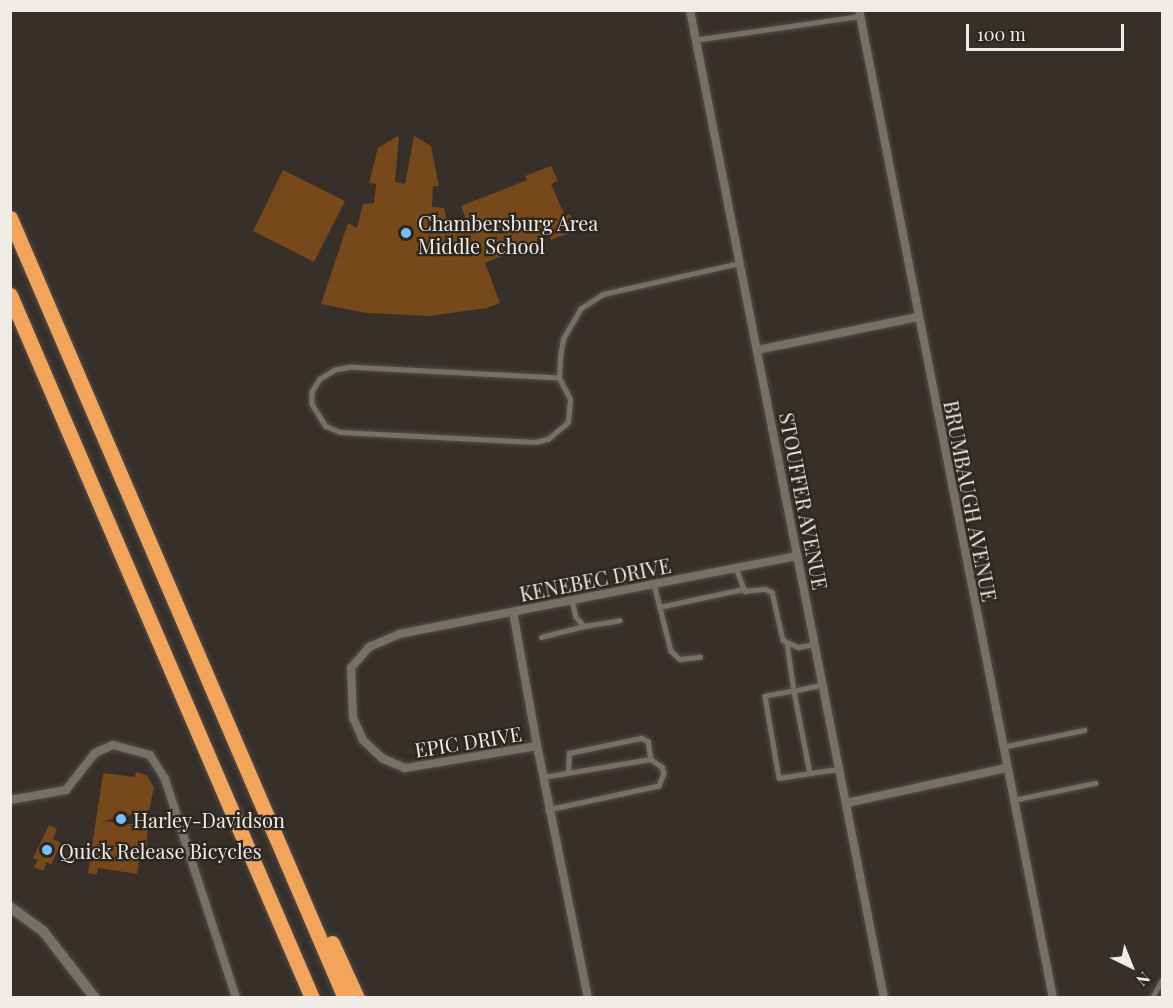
<!DOCTYPE html>
<style>
body{margin:0}
#map{position:relative;width:1173px;height:1008px;overflow:hidden;background:#362f2a;font-family:"Playfair Display",serif}
div>[style]{position:absolute}
.building>*{inset:0;background:#76481a}
.roads{filter:drop-shadow(0 0 2px #544e4a) drop-shadow(0 0 2px #544e4a)}
.service>*{height:4.5px;margin:-2.25px;padding:0 2.25px;transform-origin:2.25px;border-radius:2.25px;background:#777069}
.minor>*{height:8px;margin:-4px;padding:0 4px;transform-origin:4px;border-radius:4px;background:#777069}
.tertiary>*{height:10px;margin:-5px;padding:0 5px;transform-origin:5px;border-radius:5px;background:#777069}
.motorway>*{height:15px;margin:-7.5px;padding:0 7.5px;transform-origin:7.5px;border-radius:7.5px;background:#f3a45b}
.dots>*{width:16px;height:16px;translate:-50% -50%;box-sizing:border-box;border:3px solid #2c2620;border-radius:50%}
span{translate:-50% -50%;white-space:nowrap;text-align:center;line-height:1.15;-webkit-text-stroke:4.5px #2c2620;paint-order:stroke}
.poi-label{font-size:20px;color:#efebe7}
.left{translate:0 -50%;text-align:left}
.street-label{font-size:20px;color:#efebe7}
.frame{position:absolute;inset:0;border:12px solid #efebe7;pointer-events:none}
.north{position:absolute;left:1101px;top:936px;width:60px;height:60px;-webkit-text-stroke:4px #2c2620;paint-order:stroke;rotate:137deg;font-size:16px;font-weight:700;line-height:24px;text-align:center;color:#efebe7}
.north::after{content:'';display:block;margin:auto;width:21px;height:27px;background:#efebe7;clip-path:polygon(50% 0,100% 100%,50% 72%,0 100%)}
.scale{position:absolute;left:966px;top:24px;width:158px;height:27px;box-sizing:border-box;border:3px solid #efebe7;border-top:0;padding-left:8px;font-size:18px;line-height:21px;white-space:nowrap;color:#efebe7;-webkit-text-stroke:4px #2c2620;paint-order:stroke}
</style>
<div id="map">
<div class="building">
<i style="clip-path:polygon(399px 135px,395px 182px,405px 184px,414px 136px,431px 146px,439px 186px,433px 186px,432px 207px,444px 208px,449px 231px,468px 225px,461px 206px,527px 180px,525px 176px,551px 166px,558px 181px,551px 184px,565px 216px,570px 214px,577px 230px,551px 240px,550px 236px,485px 263px,500px 303px,487px 308px,429px 316px,367px 313px,321px 304px,348px 223px,357px 228px,363px 204px,374px 203px,376px 184px,369px 183px,378px 148px)"></i>
<i style="clip-path:polygon(283px 170px,345px 201px,314px 262px,253px 231px)"></i>
<i style="clip-path:polygon(136px 772px,146px 775px,154px 787px,149px 811px,103px 821px,148px 826px,146px 854px,140px 853px,137px 874px,98px 868px,97px 875px,88px 873px,103px 773px,135px 777px)"></i>
<i style="clip-path:polygon(49px 825px,57px 829px,53px 839px,61px 843px,51px 865px,47px 862px,43px 871px,34px 867px,38px 860px,33px 858px)"></i>
</div>
<div class="roads">
<div class="service">
<i style="left:694px;top:40px;width:168px;rotate:-8.2deg"></i>
<i style="left:559px;top:378px;width:207px;rotate:-177deg"></i>
<i style="left:352px;top:367px;width:17px;rotate:170deg"></i>
<i style="left:335px;top:370px;width:17px;rotate:149deg"></i>
<i style="left:320px;top:379px;width:15px;rotate:122deg"></i>
<i style="left:312px;top:392px;width:12px;rotate:90deg"></i>
<i style="left:312px;top:404px;width:26px;rotate:58deg"></i>
<i style="left:326px;top:426px;width:15px;rotate:23deg"></i>
<i style="left:340px;top:432px;width:195px;rotate:2.9deg"></i>
<i style="left:535px;top:442px;width:13px;rotate:-13deg"></i>
<i style="left:548px;top:439px;width:26px;rotate:-40deg"></i>
<i style="left:568px;top:422px;width:23px;rotate:-85deg"></i>
<i style="left:570px;top:399px;width:24px;rotate:-118deg"></i>
<i style="left:559px;top:378px;width:21px;rotate:-87deg"></i>
<i style="left:560px;top:357px;width:18px;rotate:-81deg"></i>
<i style="left:563px;top:339px;width:34px;rotate:-60deg"></i>
<i style="left:580px;top:309px;width:27px;rotate:-33deg"></i>
<i style="left:603px;top:294px;width:139px;rotate:-12.8deg"></i>
<i style="left:736px;top:568px;width:25px;rotate:69deg"></i>
<i style="left:745px;top:591px;width:20px;rotate:-6deg"></i>
<i style="left:765px;top:589px;width:8px;rotate:23deg"></i>
<i style="left:772px;top:592px;width:49px;rotate:77.1deg"></i>
<i style="left:783px;top:640px;width:17px;rotate:25deg"></i>
<i style="left:798px;top:647px;width:17px;rotate:-10deg"></i>
<i style="left:654px;top:584px;width:69px;rotate:75.8deg"></i>
<i style="left:671px;top:651px;width:12px;rotate:42deg"></i>
<i style="left:680px;top:659px;width:20px;rotate:-6deg"></i>
<i style="left:572px;top:600px;width:17px;rotate:77deg"></i>
<i style="left:576px;top:617px;width:12px;rotate:48deg"></i>
<i style="left:584px;top:626px;width:36px;rotate:-9deg"></i>
<i style="left:659px;top:607px;width:87px;rotate:-12deg"></i>
<i style="left:541px;top:637px;width:44px;rotate:-14.3deg"></i>
<i style="left:787px;top:643px;width:49px;rotate:81.7deg"></i>
<i style="left:794px;top:691px;width:29px;rotate:170deg"></i>
<i style="left:765px;top:696px;width:83px;rotate:80.3deg"></i>
<i style="left:779px;top:778px;width:31px;rotate:-9deg"></i>
<i style="left:823px;top:685px;width:30px;rotate:168deg"></i>
<i style="left:794px;top:691px;width:84px;rotate:79deg"></i>
<i style="left:810px;top:773px;width:30px;rotate:-8deg"></i>
<i style="left:1002px;top:747px;width:84px;rotate:-11.7deg"></i>
<i style="left:568px;top:771px;width:18px;rotate:-87deg"></i>
<i style="left:569px;top:753px;width:74px;rotate:-11.8deg"></i>
<i style="left:641px;top:738px;width:8px;rotate:23deg"></i>
<i style="left:648px;top:741px;width:18px;rotate:81deg"></i>
<i style="left:543px;top:777px;width:109px;rotate:-9.5deg"></i>
<i style="left:651px;top:759px;width:14px;rotate:36deg"></i>
<i style="left:662px;top:767px;width:6px;rotate:72deg"></i>
<i style="left:664px;top:773px;width:14px;rotate:111deg"></i>
<i style="left:659px;top:786px;width:114px;rotate:167.8deg"></i>
<i style="left:1013px;top:800px;width:84px;rotate:-11.7deg"></i>
<i style="left:1152px;top:998px;width:21px;rotate:-61deg"></i>
</div>
<div class="minor">
<i style="left:690px;top:10px;width:1007px;rotate:78.89deg"></i>
<i style="left:859px;top:10px;width:1007px;rotate:78.89deg"></i>
<i style="left:757px;top:350px;width:164px;rotate:-11.6deg"></i>
<i style="left:513px;top:612px;width:136px;rotate:79.8deg"></i>
<i style="left:10px;top:800px;width:57px;rotate:-10.1deg"></i>
<i style="left:66px;top:790px;width:47px;rotate:-51.9deg"></i>
<i style="left:95px;top:753px;width:20px;rotate:-24deg"></i>
<i style="left:113px;top:745px;width:38px;rotate:15deg"></i>
<i style="left:150px;top:755px;width:28px;rotate:58deg"></i>
<i style="left:165px;top:779px;width:230px;rotate:72deg"></i>
<i style="left:847px;top:803px;width:163px;rotate:-12.4deg"></i>
<i style="left:588px;top:998px;width:257px;rotate:-101.4deg"></i>
<i style="left:537px;top:746px;width:134px;rotate:170.5deg"></i>
<i style="left:405px;top:768px;width:25px;rotate:-157deg"></i>
<i style="left:382px;top:758px;width:26px;rotate:-137deg"></i>
<i style="left:363px;top:740px;width:24px;rotate:-114deg"></i>
<i style="left:353px;top:718px;width:50px;rotate:-92.3deg"></i>
<i style="left:351px;top:668px;width:28px;rotate:-49deg"></i>
<i style="left:369px;top:647px;width:33px;rotate:-23deg"></i>
<i style="left:399px;top:634px;width:406px;rotate:-11.1deg"></i>
</div>
<div class="tertiary">
<i style="left:10px;top:907px;width:41px;rotate:36deg"></i>
<i style="left:43px;top:931px;width:85px;rotate:52.2deg"></i>
</div>
<div class="motorway">
<i style="left:10px;top:218px;width:849px;rotate:66.76deg"></i>
<i style="left:10px;top:295px;width:765px;rotate:66.75deg"></i>
<i style="left:332px;top:943px;width:60px;rotate:65.6deg"></i>
</div>
</div>
<div class="dots">
<i style="left:406px;top:233px;background:#76c0f7"></i>
<i style="left:121px;top:819px;background:#76c0f7"></i>
<i style="left:47px;top:850px;background:#76c0f7"></i>
</div>
<div class="poi-label">
<span class="left" style="left:418px;top:234px">Chambersburg Area<br>Middle School</span>
<span class="left" style="left:133px;top:819px">Harley-Davidson</span>
<span class="left" style="left:59px;top:850px">Quick Release Bicycles</span>
</div>
<div class="street-label">
<span style="left:804px;top:501px;rotate:79deg">STOUFFER AVENUE</span>
<span style="left:971px;top:501px;rotate:79deg">BRUMBAUGH AVENUE</span>
<span style="left:595px;top:579px;rotate:-11deg">KENEBEC DRIVE</span>
<span style="left:468px;top:741px;rotate:-9deg">EPIC DRIVE</span>
</div>
<div class="frame"></div>
<div class="north">N</div>
<div class="scale">100 m</div>
</div>
